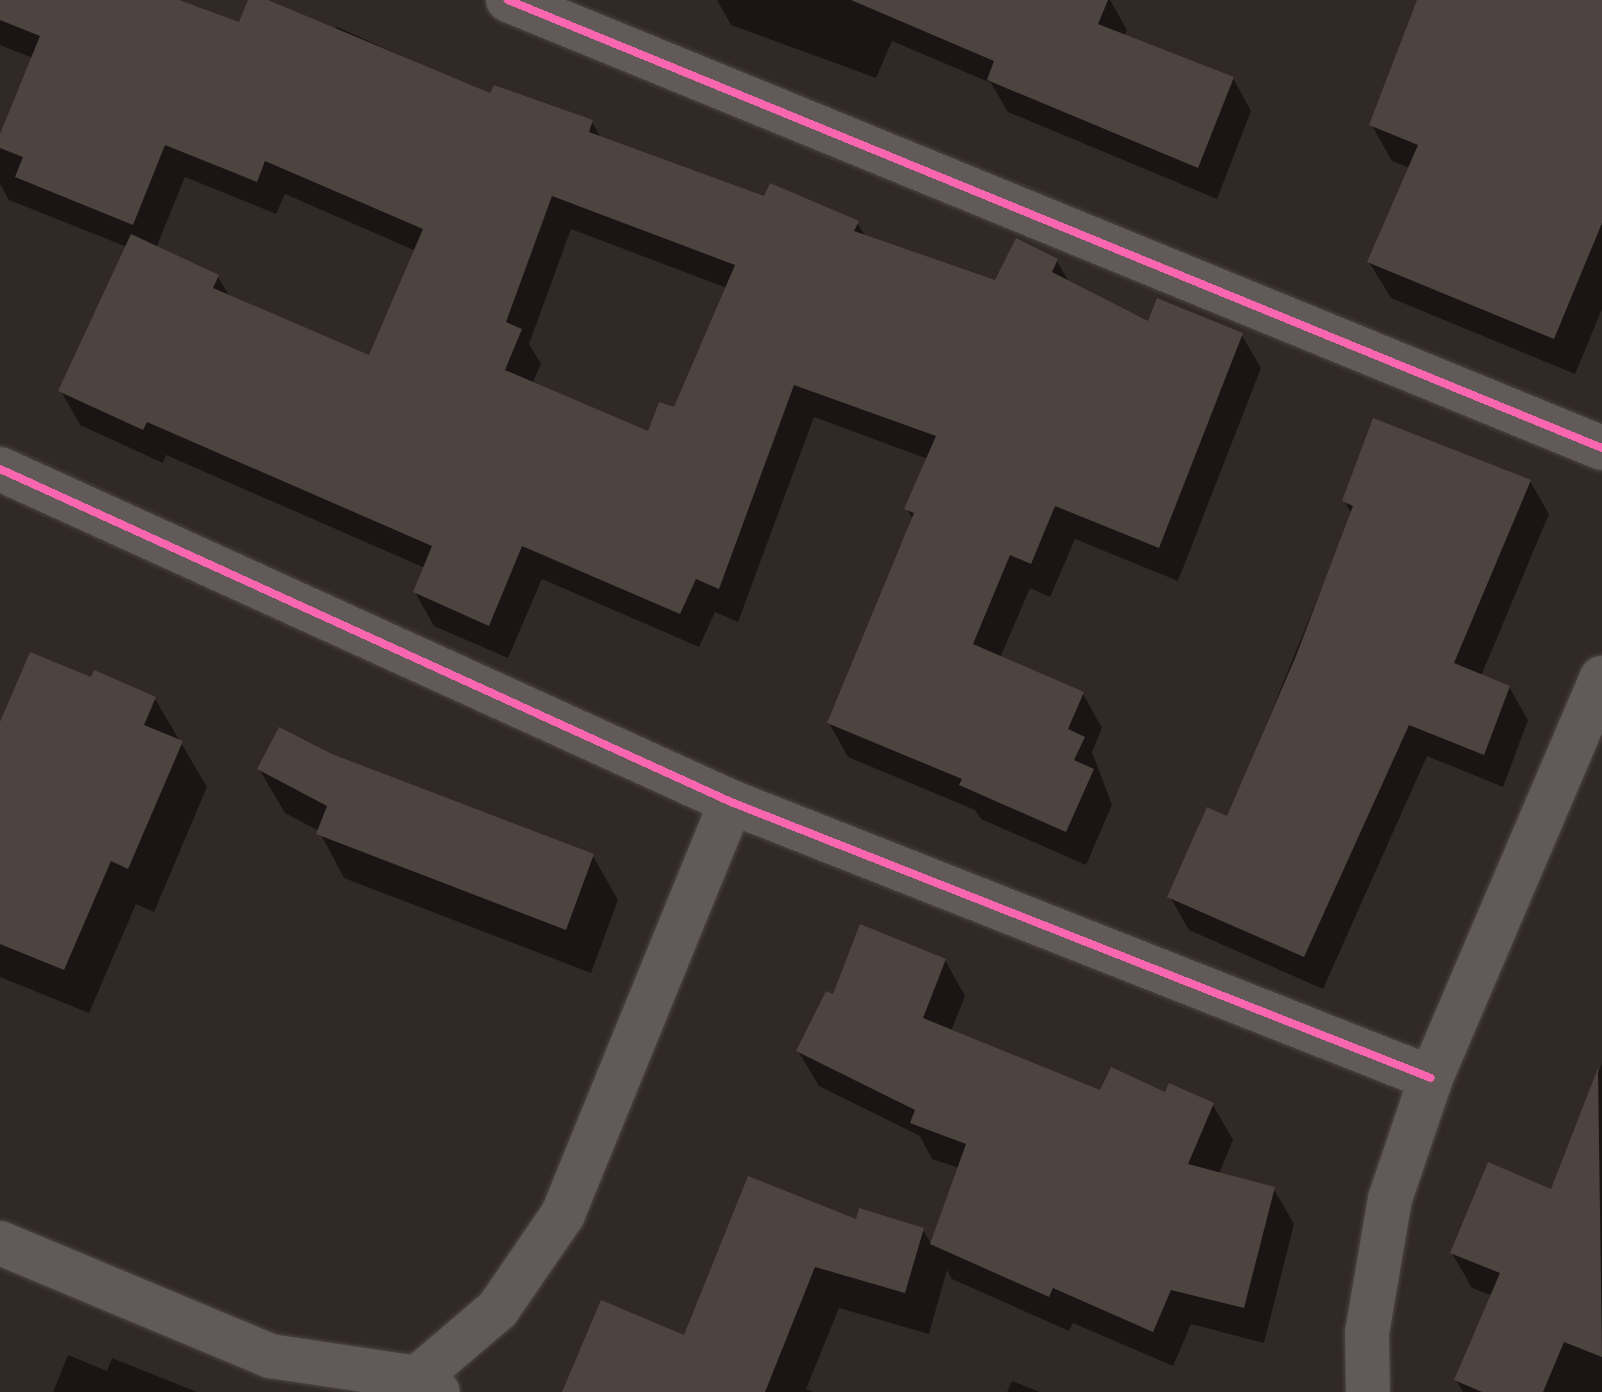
<!DOCTYPE html>
<style>
body{margin:0}
#map{position:relative;width:1602px;height:1392px;overflow:hidden;background:#312926;font-family:Signika,sans-serif}
div>[style]{position:absolute}
.shadow>*{inset:0;background:#0007}
.building>*{inset:0;background:#4d4440}
.roads{filter:drop-shadow(0 0 2px #4c4542) drop-shadow(0 0 2px #4c4542)}
.street>*{height:44px;margin:-22px;padding:0 22px;transform-origin:22px;border-radius:22px;background:#615a58}
.cycleway>*{height:8px;margin:-4px;padding:0 4px;transform-origin:4px;border-radius:4px;background:#f766af}
span{translate:-50% -50%;white-space:nowrap;text-align:center;line-height:1.15;-webkit-text-stroke:6px #352822;paint-order:stroke}
</style>
<div id="map">
<div class="shadow">
<i style="clip-path:polygon(evenodd,0 0,173px 0,366px 71px,335px 26px,491px 96px,592px 122px,601px 138px,765px 198px,857px 223px,866px 237px,996px 283px,1057px 261px,1070px 284px,1149px 323px,1241px 334px,1261px 368px,1178px 581px,1075px 539px,1050px 597px,1030px 588px,1000px 658px,1083px 694px,1102px 728px,1092px 752px,1112px 805px,1086px 865px,981px 819px,975px 810px,848px 757px,829px 723px,913px 520px,907px 508px,928px 459px,814px 417px,738px 622px,715px 612px,699px 647px,542px 579px,508px 658px,434px 626px,415px 592px,425px 568px,166px 455px,163px 463px,80px 425px,61px 391px,127px 247px,9px 200px,0 184px,0 140px,33px 58px,0 45px,0 0,185px 177px,276px 214px,285px 194px,416px 251px,370px 357px,230px 297px,218px 277px,156px 248px,185px 177px,0 0,571px 229px,727px 288px,675px 410px,649px 434px,532px 384px,541px 364px,529px 344px,571px 229px)"></i>
<i style="clip-path:polygon(717px 0,1110px 0,1127px 30px,1124px 36px,1233px 78px,1251px 111px,1217px 199px,1008px 112px,991px 83px,892px 41px,876px 78px,731px 25px)"></i>
<i style="clip-path:polygon(1419px 0,1602px 0,1602px 309px,1575px 374px,1391px 298px,1369px 262px,1410px 168px,1392px 161px,1371px 124px)"></i>
<i style="clip-path:polygon(1530px 481px,1549px 514px,1481px 676px,1509px 687px,1528px 720px,1503px 787px,1427px 756px,1323px 989px,1189px 930px,1170px 897px,1228px 818px,1352px 514px,1344px 501px)"></i>
<i style="clip-path:polygon(92px 680px,155px 699px,207px 787px,154px 912px,136px 904px,89px 1013px,0 977px,0 727px)"></i>
<i style="clip-path:polygon(332px 756px,593px 856px,618px 900px,591px 973px,344px 878px,319px 831px,285px 813px,259px 769px)"></i>
<i style="clip-path:polygon(945px 960px,965px 996px,951px 1031px,1101px 1092px,1166px 1095px,1213px 1105px,1233px 1140px,1219px 1174px,1273px 1188px,1294px 1224px,1264px 1343px,1191px 1324px,1173px 1366px,1073px 1323px,1069px 1331px,952px 1279px,947px 1270px,929px 1334px,839px 1308px,806px 1389px,813px 1392px,570px 1392px,685px 1338px,857px 1222px,923px 1230px,932px 1245px,959px 1168px,932px 1159px,920px 1136px,819px 1086px,798px 1051px,834px 997px)"></i>
<i style="clip-path:polygon(1602px 1063px,1602px 1392px,1463px 1392px,1456px 1380px,1493px 1296px,1472px 1288px,1452px 1253px,1552px 1192px)"></i>
<i style="clip-path:polygon(68px 1355px,107px 1371px,112px 1358px,197px 1392px,53px 1392px)"></i>
<i style="clip-path:polygon(1012px 1381px,1040px 1392px,1007px 1392px)"></i>
</div>
<div class="building">
<i style="clip-path:polygon(evenodd,0 0,179px 0,239px 22px,248px 0,268px 0,490px 93px,494px 85px,593px 120px,589px 132px,764px 196px,770px 183px,859px 221px,854px 231px,995px 280px,1016px 238px,1058px 259px,1052px 272px,1148px 321px,1157px 298px,1243px 333px,1159px 548px,1055px 506px,1031px 564px,1010px 555px,973px 644px,1084px 692px,1068px 729px,1085px 737px,1074px 760px,1094px 769px,1066px 832px,959px 785px,962px 779px,827px 723px,914px 513px,904px 509px,936px 436px,794px 385px,719px 589px,696px 579px,680px 614px,522px 546px,489px 626px,413px 592px,432px 546px,147px 422px,143px 430px,58px 391px,131px 234px,219px 275px,213px 288px,369px 355px,423px 229px,265px 161px,257px 182px,165px 145px,133px 225px,15px 177px,23px 157px,0 148px,0 134px,40px 36px,0 20px,0 0,552px 196px,735px 265px,674px 407px,659px 402px,648px 431px,505px 370px,522px 329px,506px 322px,552px 196px)"></i>
<i style="clip-path:polygon(851px 0,1108px 0,1098px 24px,1234px 77px,1198px 168px,987px 80px,994px 61px)"></i>
<i style="clip-path:polygon(1417px 0,1602px 0,1602px 223px,1554px 339px,1367px 262px,1418px 145px,1369px 125px)"></i>
<i style="clip-path:polygon(1373px 418px,1531px 480px,1454px 663px,1510px 686px,1484px 755px,1409px 725px,1304px 957px,1167px 897px,1207px 807px,1227px 816px,1296px 656px,1353px 506px,1342px 501px)"></i>
<i style="clip-path:polygon(30px 652px,91px 677px,94px 670px,156px 697px,144px 725px,183px 741px,128px 869px,111px 861px,64px 970px,0 944px,0 722px)"></i>
<i style="clip-path:polygon(279px 727px,332px 754px,594px 854px,566px 930px,316px 834px,327px 806px,257px 769px)"></i>
<i style="clip-path:polygon(860px 924px,946px 959px,923px 1018px,1100px 1090px,1111px 1067px,1165px 1092px,1169px 1083px,1214px 1103px,1188px 1164px,1275px 1187px,1244px 1308px,1171px 1290px,1153px 1332px,1053px 1288px,1049px 1297px,930px 1244px,966px 1144px,910px 1123px,915px 1110px,796px 1051px,826px 991px,833px 994px)"></i>
<i style="clip-path:polygon(1598px 1068px,1602px 1357px,1564px 1342px,1543px 1392px,1482px 1392px,1454px 1380px,1500px 1273px,1450px 1253px,1488px 1162px,1551px 1189px)"></i>
<i style="clip-path:polygon(748px 1176px,856px 1219px,859px 1208px,924px 1228px,905px 1293px,815px 1267px,765px 1392px,562px 1392px,601px 1300px,684px 1335px)"></i>
</div>
<div class="roads">
<div class="street">
<i style="left:508px;top:0;width:1182px;rotate:22.27deg"></i>
<i style="left:0;top:469px;width:803px;rotate:24.49deg"></i>
<i style="left:731px;top:802px;width:752px;rotate:21.52deg"></i>
<i style="left:0;top:1243px;width:293px;rotate:22.7deg"></i>
<i style="left:270px;top:1356px;width:149px;rotate:8.5deg"></i>
<i style="left:417px;top:1378px;width:25px;rotate:34deg"></i>
<i style="left:417px;top:1378px;width:106px;rotate:-40.4deg"></i>
<i style="left:498px;top:1309px;width:115px;rotate:-55.6deg"></i>
<i style="left:563px;top:1214px;width:445px;rotate:-67.8deg"></i>
<i style="left:1368px;top:1392px;width:59px;rotate:-91deg"></i>
<i style="left:1367px;top:1333px;width:136px;rotate:-80.3deg"></i>
<i style="left:1390px;top:1199px;width:128px;rotate:-71.3deg"></i>
<i style="left:1431px;top:1078px;width:435px;rotate:-66.9deg"></i>
</div>
</div>
<div class="cycleway">
<i style="left:508px;top:0;width:1182px;rotate:22.27deg"></i>
<i style="left:0;top:469px;width:803px;rotate:24.49deg"></i>
<i style="left:731px;top:802px;width:752px;rotate:21.52deg"></i>
</div>
</div>
